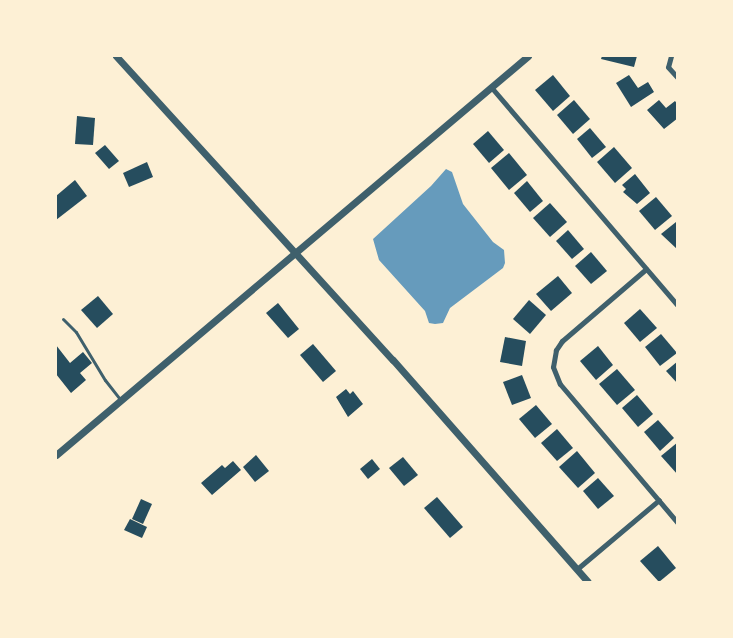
<!DOCTYPE html>
<style>
body{margin:0}
#map{position:relative;width:733px;height:638px;overflow:hidden;background:#fdf0d5;font-family:Arial,sans-serif}
div>[style]{position:absolute}
.water>*{inset:0;background:#669bbc}
.building>*{inset:0;background:#264d5e}
.service>*{height:3px;margin:-1.5px;padding:0 1.5px;transform-origin:1.5px;border-radius:1.5px;background:#3f606c}
.minor>*{height:5px;margin:-2.5px;padding:0 2.5px;transform-origin:2.5px;border-radius:2.5px;background:#3f606c}
.tertiary>*{height:7px;margin:-3.5px;padding:0 3.5px;transform-origin:3.5px;border-radius:3.5px;background:#3f606c}
span{translate:-50% -50%;white-space:nowrap;text-align:center;line-height:1.15;-webkit-text-stroke:6px #fdf0d5;paint-order:stroke}
.frame{position:absolute;inset:0;border:57px solid #fdf0d5;pointer-events:none}
</style>
<div id="map">
<div class="water">
<i style="clip-path:polygon(446px 169px,452px 172px,463px 204px,493px 242px,504px 250px,505px 263px,503px 268px,450px 308px,443px 323px,435px 324px,429px 323px,425px 311px,379px 260px,373px 239px,431px 186px)"></i>
</div>
<div class="building">
<i style="clip-path:polygon(602px 56px,637px 56px,634px 67px,601px 59px)"></i>
<i style="clip-path:polygon(553px 75px,570px 96px,553px 111px,535px 90px)"></i>
<i style="clip-path:polygon(629px 75px,638px 88px,648px 82px,654px 92px,631px 107px,616px 83px)"></i>
<i style="clip-path:polygon(574px 100px,590px 119px,573px 134px,557px 115px)"></i>
<i style="clip-path:polygon(659px 100px,666px 108px,675px 101px,678px 105px,678px 118px,664px 129px,647px 110px)"></i>
<i style="clip-path:polygon(77px 116px,95px 118px,93px 145px,75px 144px)"></i>
<i style="clip-path:polygon(590px 128px,606px 147px,592px 158px,577px 139px)"></i>
<i style="clip-path:polygon(488px 131px,504px 150px,489px 163px,473px 144px)"></i>
<i style="clip-path:polygon(105px 145px,119px 161px,109px 169px,95px 153px)"></i>
<i style="clip-path:polygon(614px 147px,632px 168px,615px 183px,597px 162px)"></i>
<i style="clip-path:polygon(509px 153px,527px 175px,509px 190px,491px 168px)"></i>
<i style="clip-path:polygon(147px 162px,153px 177px,129px 187px,123px 173px)"></i>
<i style="clip-path:polygon(635px 174px,650px 193px,637px 204px,623px 192px,626px 189px,622px 185px)"></i>
<i style="clip-path:polygon(75px 180px,87px 196px,56px 220px,56px 196px)"></i>
<i style="clip-path:polygon(527px 181px,543px 201px,530px 212px,514px 193px)"></i>
<i style="clip-path:polygon(656px 197px,672px 216px,655px 230px,639px 211px)"></i>
<i style="clip-path:polygon(550px 203px,567px 222px,550px 237px,533px 218px)"></i>
<i style="clip-path:polygon(676px 222px,678px 224px,678px 250px,661px 234px)"></i>
<i style="clip-path:polygon(568px 230px,584px 249px,572px 259px,556px 241px)"></i>
<i style="clip-path:polygon(591px 252px,607px 271px,591px 284px,575px 266px)"></i>
<i style="clip-path:polygon(558px 276px,572px 293px,551px 311px,536px 294px)"></i>
<i style="clip-path:polygon(98px 296px,113px 314px,97px 328px,81px 310px)"></i>
<i style="clip-path:polygon(529px 300px,546px 315px,530px 334px,513px 319px)"></i>
<i style="clip-path:polygon(278px 303px,299px 329px,288px 338px,266px 313px)"></i>
<i style="clip-path:polygon(640px 309px,657px 328px,640px 342px,624px 323px)"></i>
<i style="clip-path:polygon(661px 334px,677px 353px,660px 366px,645px 347px)"></i>
<i style="clip-path:polygon(505px 337px,526px 341px,522px 366px,500px 362px)"></i>
<i style="clip-path:polygon(313px 344px,336px 371px,323px 382px,300px 355px)"></i>
<i style="clip-path:polygon(56px 345px,70px 363px,83px 352px,92px 363px,80px 373px,86px 380px,71px 393px,56px 374px)"></i>
<i style="clip-path:polygon(598px 346px,613px 365px,596px 380px,580px 361px)"></i>
<i style="clip-path:polygon(678px 361px,678px 384px,666px 371px)"></i>
<i style="clip-path:polygon(617px 369px,635px 390px,617px 405px,599px 384px)"></i>
<i style="clip-path:polygon(522px 375px,531px 398px,512px 405px,503px 382px)"></i>
<i style="clip-path:polygon(346px 389px,350px 394px,353px 391px,363px 404px,348px 417px,336px 397px)"></i>
<i style="clip-path:polygon(637px 395px,653px 414px,638px 427px,622px 408px)"></i>
<i style="clip-path:polygon(536px 405px,552px 424px,535px 438px,519px 419px)"></i>
<i style="clip-path:polygon(658px 420px,674px 438px,660px 451px,644px 432px)"></i>
<i style="clip-path:polygon(557px 429px,573px 448px,557px 461px,541px 443px)"></i>
<i style="clip-path:polygon(678px 442px,678px 475px,661px 456px)"></i>
<i style="clip-path:polygon(577px 451px,595px 473px,578px 488px,559px 467px)"></i>
<i style="clip-path:polygon(256px 455px,269px 471px,255px 482px,243px 467px)"></i>
<i style="clip-path:polygon(403px 457px,418px 475px,404px 486px,389px 468px)"></i>
<i style="clip-path:polygon(372px 459px,380px 469px,368px 479px,360px 469px)"></i>
<i style="clip-path:polygon(233px 461px,241px 470px,212px 495px,201px 483px,222px 465px,225px 468px)"></i>
<i style="clip-path:polygon(598px 478px,614px 496px,598px 509px,583px 491px)"></i>
<i style="clip-path:polygon(437px 497px,463px 527px,450px 538px,424px 508px)"></i>
<i style="clip-path:polygon(141px 499px,152px 504px,143px 524px,132px 519px)"></i>
<i style="clip-path:polygon(130px 519px,147px 527px,142px 538px,124px 530px)"></i>
<i style="clip-path:polygon(658px 546px,676px 568px,659px 582px,640px 561px)"></i>
</div>
<div class="service">
<i style="left:63px;top:319px;width:18px;rotate:45deg"></i>
<i style="left:76px;top:332px;width:56px;rotate:58.9deg"></i>
<i style="left:105px;top:380px;width:24px;rotate:52deg"></i>
</div>
<div class="minor">
<i style="left:671px;top:56px;width:11px;rotate:105deg"></i>
<i style="left:668px;top:67px;width:15px;rotate:48deg"></i>
<i style="left:491px;top:87px;width:288px;rotate:49.5deg"></i>
<i style="left:646px;top:269px;width:111px;rotate:139.4deg"></i>
<i style="left:562px;top:341px;width:11px;rotate:124deg"></i>
<i style="left:556px;top:350px;width:17px;rotate:100deg"></i>
<i style="left:553px;top:367px;width:18px;rotate:68deg"></i>
<i style="left:560px;top:384px;width:182px;rotate:49.7deg"></i>
<i style="left:577px;top:569px;width:107px;rotate:-40.1deg"></i>
</div>
<div class="tertiary">
<i style="left:116px;top:56px;width:411px;rotate:47.7deg"></i>
<i style="left:393px;top:360px;width:295px;rotate:48.7deg"></i>
<i style="left:56px;top:455px;width:618px;rotate:-40.21deg"></i>
</div>
<div class="frame"></div>
</div>
